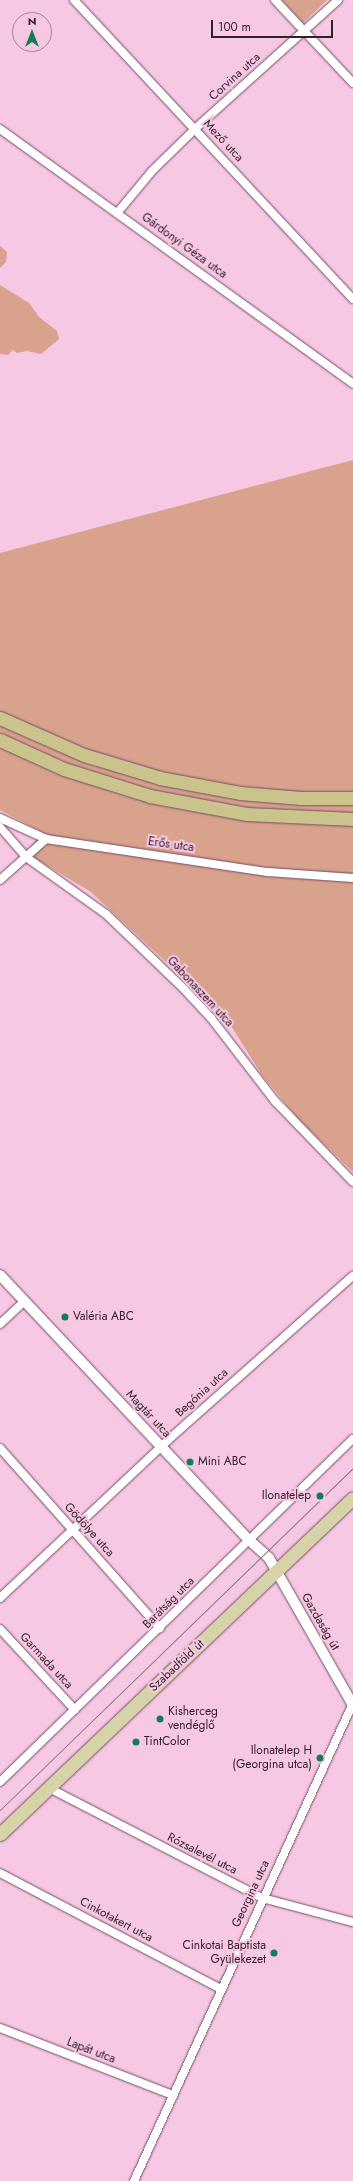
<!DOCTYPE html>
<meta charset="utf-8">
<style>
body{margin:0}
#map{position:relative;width:353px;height:2181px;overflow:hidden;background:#f7c8e3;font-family:Jost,sans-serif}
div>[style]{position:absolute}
.green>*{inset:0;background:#d9a28c}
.roads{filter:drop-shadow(0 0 1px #764e66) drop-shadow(0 0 1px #764e66)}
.minor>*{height:8px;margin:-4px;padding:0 4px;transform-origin:4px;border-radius:4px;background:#fff}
.tertiary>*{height:10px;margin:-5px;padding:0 5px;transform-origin:5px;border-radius:5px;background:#fff}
.primary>*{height:13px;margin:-6.5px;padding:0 6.5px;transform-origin:6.5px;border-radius:6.5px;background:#d7d3a9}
.trunk>*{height:13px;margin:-6.5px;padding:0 6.5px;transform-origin:6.5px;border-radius:6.5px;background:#cac48c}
.tram>*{height:1px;margin:-0.5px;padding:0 0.5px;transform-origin:0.5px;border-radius:0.5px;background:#8d6e80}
.dots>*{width:11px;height:11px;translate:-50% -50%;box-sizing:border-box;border:2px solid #f7c8e3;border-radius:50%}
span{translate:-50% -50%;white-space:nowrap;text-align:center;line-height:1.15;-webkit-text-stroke:4px #f7c8e3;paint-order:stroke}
.street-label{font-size:12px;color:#32202b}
.poi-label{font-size:12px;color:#32202b}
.left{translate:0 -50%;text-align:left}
.right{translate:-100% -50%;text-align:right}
.north{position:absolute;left:12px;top:12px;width:40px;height:40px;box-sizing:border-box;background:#f7c8e3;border:1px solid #a88599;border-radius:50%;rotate:0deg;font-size:11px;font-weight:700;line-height:16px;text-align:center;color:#32202b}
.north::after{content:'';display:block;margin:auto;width:14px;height:18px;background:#117c57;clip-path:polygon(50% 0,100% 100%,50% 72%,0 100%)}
.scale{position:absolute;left:211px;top:20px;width:122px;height:18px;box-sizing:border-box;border:2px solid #32202b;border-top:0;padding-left:5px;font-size:12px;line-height:14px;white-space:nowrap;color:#32202b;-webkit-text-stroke:3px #f7c8e3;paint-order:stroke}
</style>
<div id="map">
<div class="green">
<i style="clip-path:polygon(282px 0,327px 0,303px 23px)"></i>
<i style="clip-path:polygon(0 246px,7px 252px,6px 262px,0 268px)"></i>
<i style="clip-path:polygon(0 285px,29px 303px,39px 317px,57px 331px,59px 339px,41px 354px,27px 351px,17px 353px,13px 350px,8px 355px,0 354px)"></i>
<i style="clip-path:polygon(353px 460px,353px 1172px,299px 1120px,262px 1075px,226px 1018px,91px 892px,26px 853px,42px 832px,0 810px,0 553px)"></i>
</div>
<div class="roads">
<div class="minor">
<i style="left:74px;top:0;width:409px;rotate:47deg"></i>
<i style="left:275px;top:0;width:114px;rotate:46.8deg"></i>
<i style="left:0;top:129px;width:435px;rotate:35.8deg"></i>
<i style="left:118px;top:212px;width:53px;rotate:-50.3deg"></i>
<i style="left:152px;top:171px;width:62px;rotate:-44.3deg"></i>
<i style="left:196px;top:128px;width:191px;rotate:-42deg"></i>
<i style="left:0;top:818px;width:51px;rotate:24.5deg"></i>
<i style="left:0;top:827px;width:40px;rotate:49deg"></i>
<i style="left:26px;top:857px;width:98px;rotate:35.5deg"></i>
<i style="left:106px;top:914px;width:107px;rotate:43.9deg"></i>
<i style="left:183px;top:988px;width:41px;rotate:47deg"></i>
<i style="left:211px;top:1018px;width:105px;rotate:52.4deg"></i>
<i style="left:275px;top:1101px;width:112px;rotate:46.1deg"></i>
<i style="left:0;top:880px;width:62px;rotate:-41.7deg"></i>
<i style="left:46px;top:839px;width:224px;rotate:8.5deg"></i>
<i style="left:268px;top:872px;width:85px;rotate:4deg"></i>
<i style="left:0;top:1324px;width:34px;rotate:-43deg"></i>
<i style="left:0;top:1448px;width:241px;rotate:48.4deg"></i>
<i style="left:0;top:1598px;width:231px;rotate:-43.2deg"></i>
<i style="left:168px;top:1440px;width:247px;rotate:-41.6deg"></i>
<i style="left:0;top:1629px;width:110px;rotate:47.2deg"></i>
<i style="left:0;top:1782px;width:492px;rotate:-44.2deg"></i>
<i style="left:49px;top:1788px;width:240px;rotate:27.3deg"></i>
<i style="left:262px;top:1898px;width:94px;rotate:14.8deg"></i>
<i style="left:0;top:1873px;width:250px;rotate:27.7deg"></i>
<i style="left:0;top:2028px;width:186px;rotate:21.2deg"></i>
<i style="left:134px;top:2181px;width:526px;rotate:-65.38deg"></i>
</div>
<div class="tertiary">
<i style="left:0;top:1275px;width:364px;rotate:46.8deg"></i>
<i style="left:249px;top:1540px;width:27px;rotate:42deg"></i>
<i style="left:269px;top:1558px;width:169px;rotate:60.3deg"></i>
</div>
<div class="primary">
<i style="left:0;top:1834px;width:487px;rotate:-43.6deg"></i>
</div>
<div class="trunk">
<i style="left:0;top:718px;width:92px;rotate:23.8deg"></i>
<i style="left:84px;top:755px;width:79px;rotate:16.8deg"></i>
<i style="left:160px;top:778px;width:81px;rotate:10.6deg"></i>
<i style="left:240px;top:793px;width:61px;rotate:4.7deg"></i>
<i style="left:301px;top:798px;width:52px"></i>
<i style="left:0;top:740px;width:70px;rotate:24.4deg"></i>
<i style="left:64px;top:769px;width:90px;rotate:17.4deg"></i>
<i style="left:150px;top:796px;width:99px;rotate:10.5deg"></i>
<i style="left:247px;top:814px;width:106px;rotate:2.7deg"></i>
</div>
</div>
<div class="tram">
<i style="left:0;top:1810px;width:492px;rotate:-44.1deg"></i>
</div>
<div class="dots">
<i style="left:65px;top:1317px;background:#117c57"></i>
<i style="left:190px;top:1462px;background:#117c57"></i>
<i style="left:320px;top:1496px;background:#117c57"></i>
<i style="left:160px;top:1719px;background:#117c57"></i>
<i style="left:136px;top:1742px;background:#117c57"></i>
<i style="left:320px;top:1758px;background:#117c57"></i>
<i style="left:274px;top:1953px;background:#117c57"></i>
</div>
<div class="street-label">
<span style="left:235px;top:77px;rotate:-42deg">Corvina utca</span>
<span style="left:223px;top:141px;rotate:47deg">Mező utca</span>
<span style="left:184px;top:246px;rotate:36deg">Gárdonyi Géza utca</span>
<span style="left:171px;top:845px;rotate:8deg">Erős utca</span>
<span style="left:200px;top:992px;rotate:47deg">Gabonaszem utca</span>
<span style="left:202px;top:1393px;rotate:-42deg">Begónia utca</span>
<span style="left:148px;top:1414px;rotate:47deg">Magtár utca</span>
<span style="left:89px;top:1530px;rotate:48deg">Gödölye utca</span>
<span style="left:169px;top:1603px;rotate:-45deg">Barátság utca</span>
<span style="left:320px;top:1622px;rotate:60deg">Gazdaság út</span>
<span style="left:46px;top:1661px;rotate:47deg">Garmada utca</span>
<span style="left:177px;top:1666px;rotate:-43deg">Szabadföld út</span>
<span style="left:202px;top:1854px;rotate:27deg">Rózsalevél utca</span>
<span style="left:251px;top:1894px;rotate:-65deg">Georgina utca</span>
<span style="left:116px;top:1920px;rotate:28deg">Cinkotakert utca</span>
<span style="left:91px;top:2051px;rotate:21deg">Lapát utca</span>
</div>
<div class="poi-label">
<span class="left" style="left:73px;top:1317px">Valéria ABC</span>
<span class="left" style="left:198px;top:1462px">Mini ABC</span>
<span class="right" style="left:311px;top:1496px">Ilonatelep</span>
<span class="left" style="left:168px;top:1719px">Kisherceg<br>vendéglő</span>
<span class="left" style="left:144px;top:1742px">TintColor</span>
<span class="right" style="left:312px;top:1758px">Ilonatelep H<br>(Georgina utca)</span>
<span class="right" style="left:266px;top:1953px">Cinkotai Baptista<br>Gyülekezet</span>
</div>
<div class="north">N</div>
<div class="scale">100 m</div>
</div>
